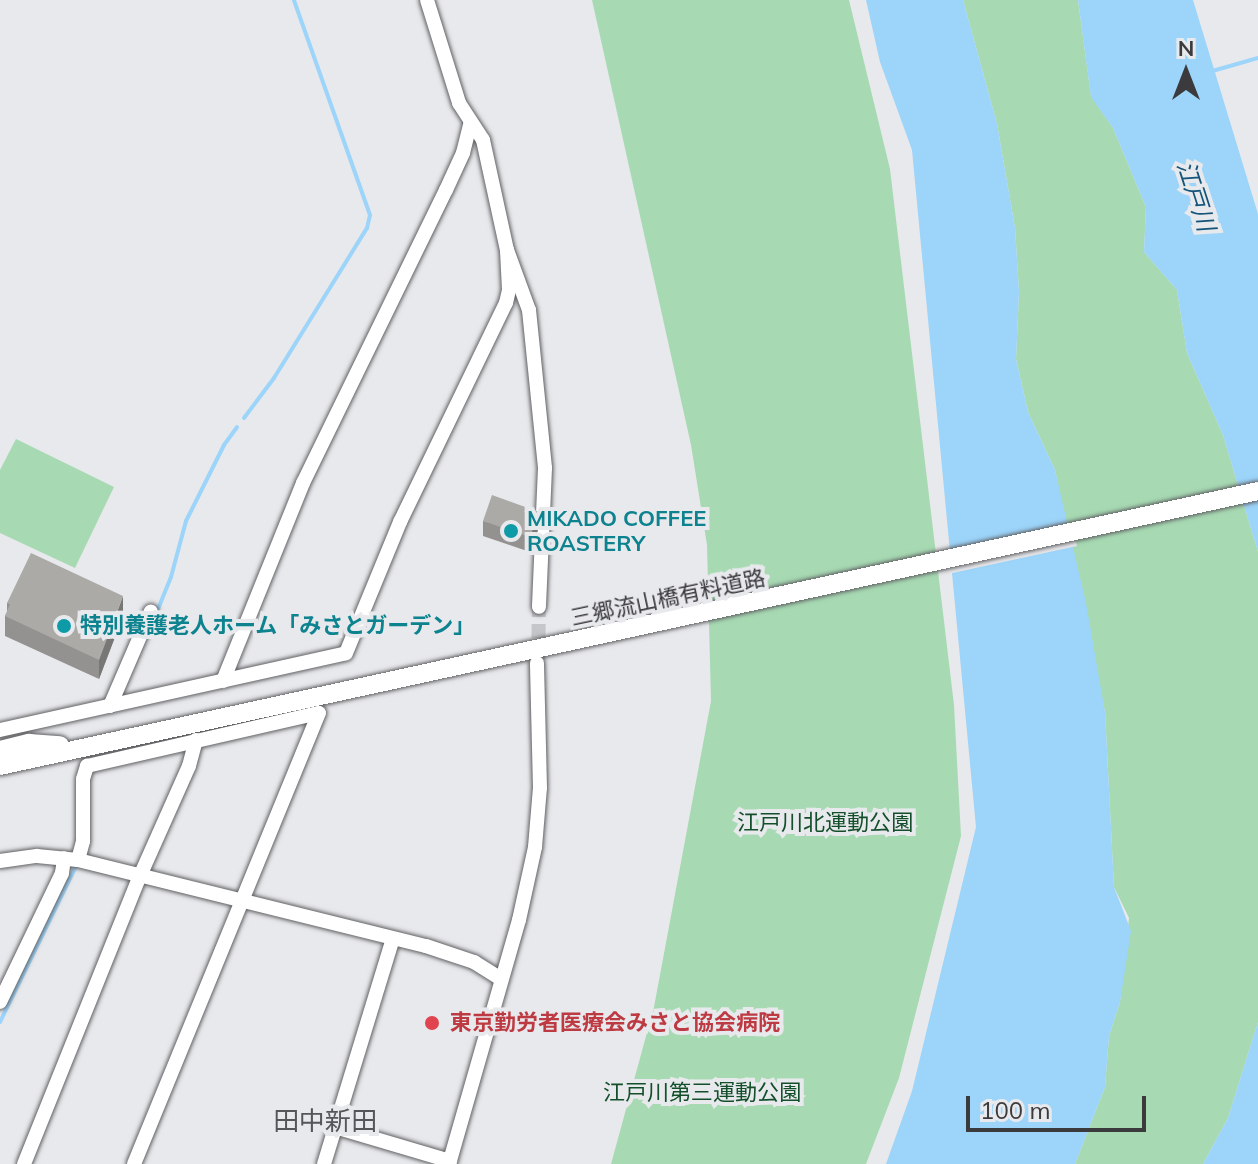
<!DOCTYPE html>
<meta charset="utf-8">
<style>
body{margin:0}
#map{position:relative;width:1258px;height:1164px;overflow:hidden;background:#e8e9ec;font-family:Mulish,"Noto Sans JP",sans-serif}
div>[style]{position:absolute}
.green>*{inset:0;background:#a7dab3}
.water>*{inset:0;background:#9cd4fa}
.pier>*{inset:0;background:#e8e9ec}
.stream>*{height:4px;margin:-2px;padding:0 2px;transform-origin:2px;border-radius:2px;background:#9cd4fa}
.minor-tunnel>*{height:14px;margin-top:-7px;transform-origin:0;background:repeating-linear-gradient(90deg,#c5c6c9 0 14px,transparent 0 21px)}
.roads{filter:drop-shadow(0 0 2px #606164) drop-shadow(0 0 2px #606164)}
.minor>*{height:14px;margin:-7px;padding:0 7px;transform-origin:7px;border-radius:7px;background:#fff}
.major>*{height:18px;margin:-9px;padding:0 9px;transform-origin:9px;border-radius:9px;background:#fff}
.wall>*{inset:0;background:#949290}
.shaded-wall>*{inset:0;background:#787775}
.building>*{inset:0;background:#acaaa7}
.dots>*{width:22px;height:22px;translate:-50% -50%;box-sizing:border-box;border:4px solid #e8e9ec;border-radius:50%}
span{translate:-50% -50%;white-space:nowrap;text-align:center;line-height:1.15;-webkit-text-stroke:8px #e8e9ec;paint-order:stroke}
.culture-label{font-size:22px;color:#0d838f;font-weight:700}
.left{translate:0 -50%;text-align:left}
.street-label{font-size:22px;color:#3b3b3d}
.park-label{font-size:22px;color:#134f2a}
.health-label{font-size:22px;color:#be3a42;font-weight:700}
.water-label{font-size:24px;color:#13557a;font-style:italic}
.quarter-label{font-size:26px;color:#555658}
.north{position:absolute;left:1146px;top:32px;width:80px;height:80px;-webkit-text-stroke:6px #e8e9ec;paint-order:stroke;rotate:0deg;font-size:22px;font-weight:700;line-height:32px;text-align:center;color:#3b3b3d}
.north::after{content:'';display:block;margin:auto;width:28px;height:36px;background:#3b3b3d;clip-path:polygon(50% 0,100% 100%,50% 72%,0 100%)}
.scale{position:absolute;left:966px;top:1096px;width:180px;height:36px;box-sizing:border-box;border:4px solid #3b3b3d;border-top:0;padding-left:10px;font-size:24px;line-height:28px;white-space:nowrap;color:#3b3b3d;-webkit-text-stroke:6px #e8e9ec;paint-order:stroke}
</style>
<div id="map">
<div class="green">
<i style="clip-path:polygon(592px 0,849px 0,890px 169px,954px 705px,961px 836px,899px 1078px,866px 1164px,611px 1164px,654px 1007px,711px 701px,707px 545px,691px 445px)"></i>
<i style="clip-path:polygon(963px 0,1078px 0,1091px 96px,1113px 128px,1146px 207px,1144px 252px,1177px 290px,1187px 353px,1223px 435px,1258px 552px,1258px 1022px,1228px 1118px,1203px 1164px,1075px 1164px,1105px 1087px,1109px 1036px,1120px 1002px,1129px 918px,1114px 887px,1105px 712px,1055px 470px,1028px 412px,1016px 359px,1019px 292px,1015px 228px,997px 124px)"></i>
<i style="clip-path:polygon(16px 439px,114px 487px,75px 568px,0 533px,0 470px)"></i>
</div>
<div class="water">
<i style="clip-path:polygon(866px 0,963px 0,997px 124px,1015px 228px,1019px 292px,1016px 359px,1028px 412px,1055px 470px,1086px 603px,1105px 712px,1114px 887px,1131px 931px,1120px 1002px,1109px 1036px,1105px 1087px,1075px 1164px,886px 1164px,912px 1091px,976px 827px,912px 150px,880px 62px)"></i>
<i style="clip-path:polygon(1078px 0,1193px 0,1258px 214px,1258px 552px,1223px 435px,1187px 353px,1177px 290px,1144px 252px,1146px 207px,1113px 128px,1091px 97px)"></i>
<i style="clip-path:polygon(1258px 1022px,1258px 1164px,1203px 1164px,1228px 1118px)"></i>
</div>
<div class="pier">
<i style="clip-path:polygon(1072px 524px,1077px 546px,948px 574px,946px 552px)"></i>
</div>
<div class="stream">
<i style="left:1209px;top:72px;width:51px;rotate:-15.9deg"></i>
<i style="left:244px;top:418px;width:50px;rotate:-53.1deg"></i>
<i style="left:274px;top:378px;width:176px;rotate:-58.2deg"></i>
<i style="left:367px;top:228px;width:13px;rotate:-77deg"></i>
<i style="left:370px;top:215px;width:228px;rotate:-109.5deg"></i>
<i style="left:156px;top:614px;width:40px;rotate:-68deg"></i>
<i style="left:171px;top:577px;width:58px;rotate:-75deg"></i>
<i style="left:186px;top:521px;width:85px;rotate:-63.4deg"></i>
<i style="left:224px;top:445px;width:22px;rotate:-54deg"></i>
<i style="left:0;top:1022px;width:171px;rotate:-64deg"></i>
</div>
<div class="minor-tunnel">
<i style="left:538px;top:659px;width:52px;rotate:-88.9deg"></i>
</div>
<div class="roads">
<div class="minor">
<i style="left:427px;top:0;width:108px;rotate:72.7deg"></i>
<i style="left:459px;top:103px;width:44px;rotate:57deg"></i>
<i style="left:483px;top:140px;width:113px;rotate:77.7deg"></i>
<i style="left:507px;top:250px;width:64px;rotate:69.9deg"></i>
<i style="left:529px;top:310px;width:159px;rotate:84.2deg"></i>
<i style="left:545px;top:468px;width:139px;rotate:92.5deg"></i>
<i style="left:223px;top:681px;width:214px;rotate:-68deg"></i>
<i style="left:303px;top:483px;width:326px;rotate:-64deg"></i>
<i style="left:446px;top:190px;width:41px;rotate:-65.3deg"></i>
<i style="left:463px;top:153px;width:30px;rotate:-76deg"></i>
<i style="left:110px;top:706px;width:103px;rotate:-66.7deg"></i>
<i style="left:0;top:730px;width:354px;rotate:-12.5deg"></i>
<i style="left:346px;top:653px;width:142px;rotate:-67.6deg"></i>
<i style="left:400px;top:522px;width:243px;rotate:-64.2deg"></i>
<i style="left:506px;top:303px;width:13px;rotate:-77deg"></i>
<i style="left:509px;top:290px;width:40px;rotate:-92.9deg"></i>
<i style="left:78px;top:860px;width:20px;rotate:-75deg"></i>
<i style="left:83px;top:841px;width:62px;rotate:-90deg"></i>
<i style="left:83px;top:779px;width:14px;rotate:-73deg"></i>
<i style="left:87px;top:766px;width:238px;rotate:-12.9deg"></i>
<i style="left:0;top:861px;width:37px;rotate:-8deg"></i>
<i style="left:37px;top:856px;width:41px;rotate:5.6deg"></i>
<i style="left:78px;top:860px;width:358px;rotate:13.9deg"></i>
<i style="left:426px;top:946px;width:51px;rotate:18.4deg"></i>
<i style="left:474px;top:962px;width:32px;rotate:32deg"></i>
<i style="left:0;top:1002px;width:143px;rotate:-64.3deg"></i>
<i style="left:62px;top:873px;width:15px;rotate:-82deg"></i>
<i style="left:335px;top:1127px;width:120px;rotate:16.5deg"></i>
<i style="left:24px;top:1164px;width:310px;rotate:-68.1deg"></i>
<i style="left:140px;top:876px;width:120px;rotate:-66deg"></i>
<i style="left:189px;top:766px;width:27px;rotate:-75deg"></i>
<i style="left:134px;top:1164px;width:487px;rotate:-67.7deg"></i>
<i style="left:324px;top:1164px;width:235px;rotate:-73deg"></i>
<i style="left:449px;top:1164px;width:254px;rotate:-74deg"></i>
<i style="left:519px;top:920px;width:75px;rotate:-77.6deg"></i>
<i style="left:535px;top:847px;width:59px;rotate:-85.2deg"></i>
<i style="left:540px;top:788px;width:125px;rotate:-91.4deg"></i>
</div>
<div class="major">
<i style="left:0;top:750px;width:30px;rotate:-14deg"></i>
<i style="left:29px;top:743px;width:31px;rotate:4deg"></i>
<i style="left:0;top:766px;width:1288px;rotate:-12.33deg"></i>
</div>
</div>
<div class="wall">
<i style="clip-path:polygon(483px 521px,539px 527px,530px 552px,483px 536px)"></i>
<i style="clip-path:polygon(7px 603px,123px 616px,99px 679px,5px 636px,5px 616px,7px 612px)"></i>
</div>
<div class="shaded-wall">
<i style="clip-path:polygon(539px 512px,539px 527px,530px 552px,530px 537px)"></i>
<i style="clip-path:polygon(123px 596px,123px 616px,99px 679px,99px 660px)"></i>
</div>
<div class="building">
<i style="clip-path:polygon(492px 495px,539px 512px,530px 537px,483px 521px)"></i>
<i style="clip-path:polygon(31px 553px,123px 596px,99px 660px,5px 616px,10px 604px,7px 603px)"></i>
</div>
<div class="dots">
<i style="left:511px;top:531px;background:#0f9aa8"></i>
<i style="left:64px;top:626px;background:#0f9aa8"></i>
<i style="left:432px;top:1023px;background:#e0444e"></i>
</div>
<div class="culture-label">
<span class="left" style="left:527px;top:531px">MIKADO COFFEE<br>ROASTERY</span>
<span class="left" style="left:80px;top:626px">特別養護老人ホーム「みさとガーデン」</span>
</div>
<div class="street-label">
<span style="left:668px;top:598px;rotate:-12deg">三郷流山橋有料道路</span>
</div>
<div class="park-label">
<span style="left:825px;top:823px">江戸川北運動公園</span>
<span style="left:702px;top:1093px">江戸川第三運動公園</span>
</div>
<div class="health-label">
<span class="left" style="left:450px;top:1023px">東京勤労者医療会みさと協会病院</span>
</div>
<div class="water-label">
<span style="left:1196px;top:196px;rotate:72deg">江戸川</span>
</div>
<div class="quarter-label">
<span style="left:325px;top:1121px">田中新田</span>
</div>
<div class="north">N</div>
<div class="scale">100 m</div>
</div>
